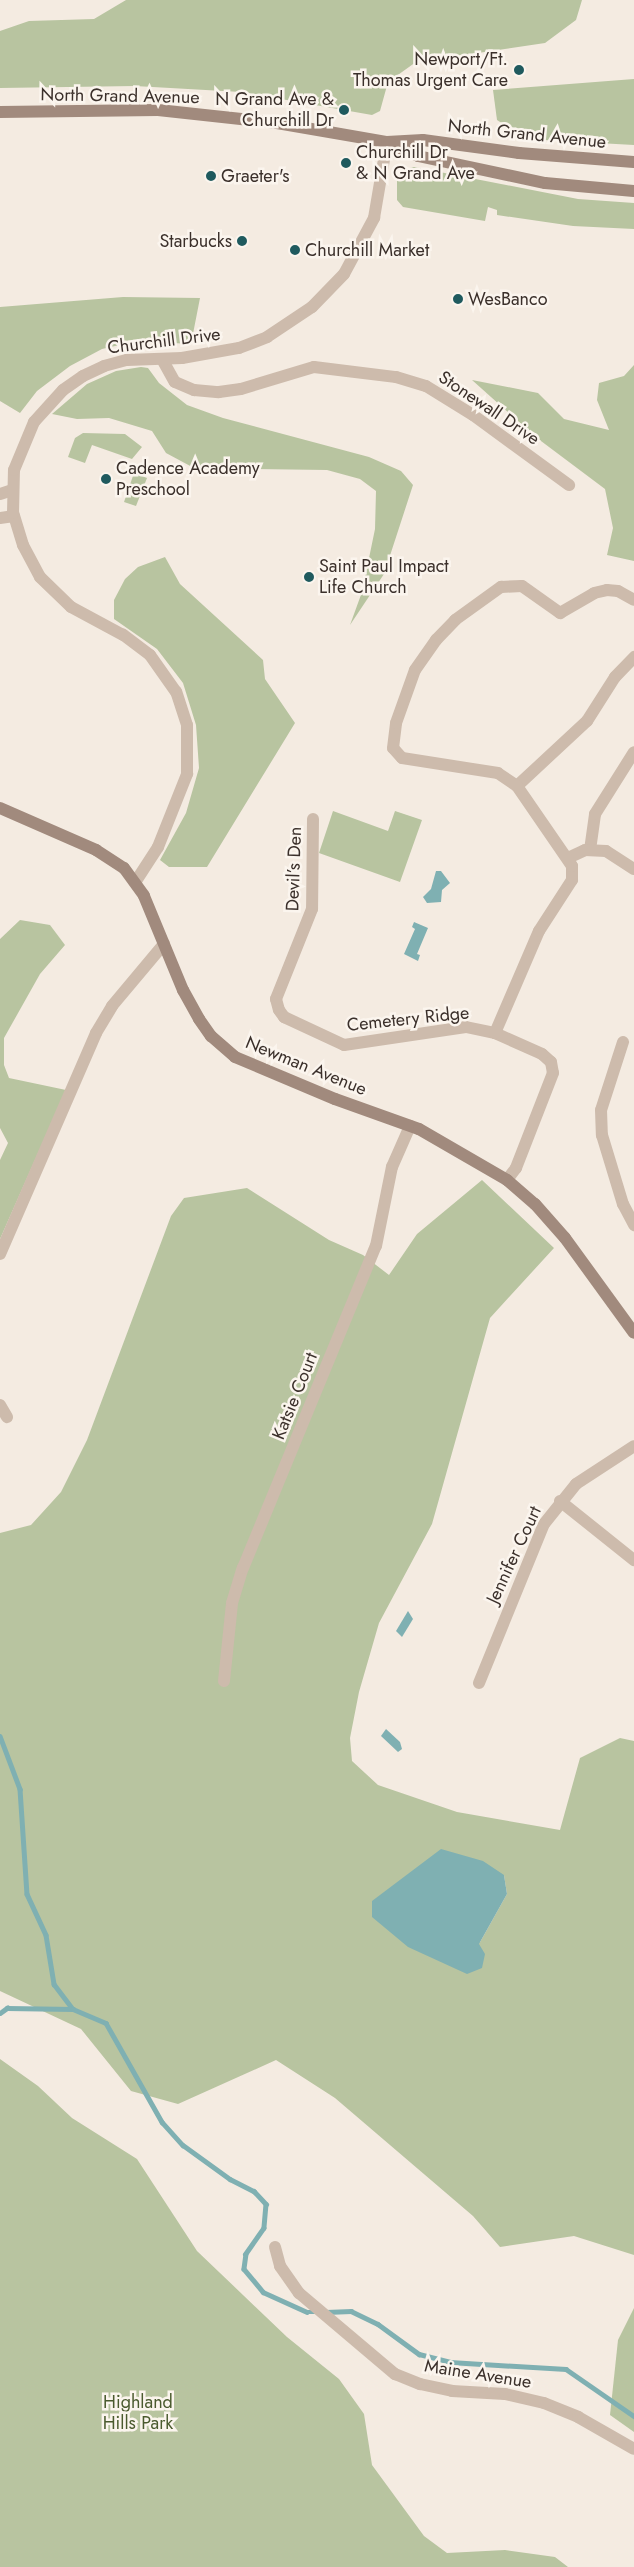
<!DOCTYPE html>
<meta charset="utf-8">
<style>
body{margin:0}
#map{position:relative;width:634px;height:2567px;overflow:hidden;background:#f4ebe1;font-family:Jost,sans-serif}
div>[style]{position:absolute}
.green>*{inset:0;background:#b8c4a0}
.water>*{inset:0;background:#7fb0b2}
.stream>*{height:4.5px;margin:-2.25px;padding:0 2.25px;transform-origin:2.25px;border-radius:2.25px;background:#7fb0b2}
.street>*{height:12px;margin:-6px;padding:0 6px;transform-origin:6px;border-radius:6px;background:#cdbbac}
.secondary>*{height:12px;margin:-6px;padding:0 6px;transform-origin:6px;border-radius:6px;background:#a18a7d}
.dots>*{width:14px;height:14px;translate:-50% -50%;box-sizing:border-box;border:2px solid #fbf5ee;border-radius:50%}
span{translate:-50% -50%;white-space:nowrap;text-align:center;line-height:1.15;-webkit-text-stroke:5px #fbf5ee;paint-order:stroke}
.poi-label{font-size:18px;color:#3b302b}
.right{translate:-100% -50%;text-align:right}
.left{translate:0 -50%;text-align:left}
.street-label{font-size:18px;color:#3b302b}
.park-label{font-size:18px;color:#4a5a2e}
</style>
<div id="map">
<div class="green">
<i style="clip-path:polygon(126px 0,582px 0,576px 20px,545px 43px,416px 62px,388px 82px,380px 111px,372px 115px,241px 92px,135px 86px,0 88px,0 31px,29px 21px,94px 19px)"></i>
<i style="clip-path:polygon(634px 79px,634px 145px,526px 139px,497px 120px,493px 90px)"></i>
<i style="clip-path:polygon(414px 167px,578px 199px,634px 203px,634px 229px,573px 226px,497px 215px,497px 210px,488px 207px,485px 221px,403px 207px,397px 200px,397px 181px,404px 169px)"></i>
<i style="clip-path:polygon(123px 297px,200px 298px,191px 344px,137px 341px,102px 349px,70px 366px,37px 391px,20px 413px,0 401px,0 307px)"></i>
<i style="clip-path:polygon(634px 365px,634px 561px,607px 555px,613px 528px,605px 489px,537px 438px,472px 380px,538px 393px,564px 419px,609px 430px,597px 400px,599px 383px,624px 376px)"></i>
<i style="clip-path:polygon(141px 367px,148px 368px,159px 383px,187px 405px,223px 418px,369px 457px,401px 471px,413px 485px,384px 574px,350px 625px,362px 592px,375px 529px,376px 491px,360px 479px,327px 470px,194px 468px,166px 453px,152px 431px,109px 418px,77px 419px,52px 414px,87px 384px,116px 371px)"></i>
<i style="clip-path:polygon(83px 433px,125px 434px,142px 447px,132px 459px,92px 445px,85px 463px,68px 457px,75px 438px)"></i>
<i style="clip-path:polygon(134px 473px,147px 478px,136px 506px,124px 502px)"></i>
<i style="clip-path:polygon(165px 557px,180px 584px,263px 660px,265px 679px,295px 723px,207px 867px,169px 867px,160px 860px,186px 813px,199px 768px,196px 725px,183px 683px,157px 649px,114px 619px,114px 600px,125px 579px,138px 567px)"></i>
<i style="clip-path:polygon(333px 811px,388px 831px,395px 811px,422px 820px,400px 882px,319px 853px)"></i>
<i style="clip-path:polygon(20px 920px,50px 925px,65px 945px,40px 974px,4px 1038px,4px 1065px,9px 1078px,66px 1090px,0 1239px,0 1160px,8px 1143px,0 1128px,0 939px)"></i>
<i style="clip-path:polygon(evenodd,482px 1180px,554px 1248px,490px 1318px,432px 1524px,379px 1623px,359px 1692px,350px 1738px,352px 1761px,378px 1785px,457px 1812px,560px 1830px,580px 1758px,620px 1738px,634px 1741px,634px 2255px,574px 2236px,500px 2247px,473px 2216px,335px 2098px,276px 2060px,178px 2104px,131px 2091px,81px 2029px,0 1991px,0 1533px,31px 1525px,61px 1492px,87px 1440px,171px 1216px,184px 1198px,247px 1188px,329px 1240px,363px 1255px,389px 1275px,417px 1234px,482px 1180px,504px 1875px,507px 1894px,479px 1944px,504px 1875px)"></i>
<i style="clip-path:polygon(0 2059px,38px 2086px,72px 2118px,137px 2159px,197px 2251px,287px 2337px,339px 2379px,364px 2414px,372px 2465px,424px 2536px,447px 2553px,505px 2550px,555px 2557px,568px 2567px,0 2567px)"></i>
<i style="clip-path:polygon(634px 2308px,634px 2432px,610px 2415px,618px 2340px)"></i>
</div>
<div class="water">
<i style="clip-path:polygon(436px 871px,441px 871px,450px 883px,442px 890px,441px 902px,427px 903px,423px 897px,431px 889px)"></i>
<i style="clip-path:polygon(414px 922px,428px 928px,417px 954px,420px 955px,418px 961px,404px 954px,415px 929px,412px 927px)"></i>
<i style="clip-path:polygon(408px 1611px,413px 1619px,402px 1637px,396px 1631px)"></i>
<i style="clip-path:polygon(386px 1729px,400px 1742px,402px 1749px,398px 1752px,381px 1736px)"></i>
<i style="clip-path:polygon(441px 1849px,483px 1861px,504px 1875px,507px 1894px,479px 1944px,485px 1954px,482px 1968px,467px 1974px,408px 1947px,372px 1917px,372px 1901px)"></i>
</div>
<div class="stream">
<i style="left:0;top:1736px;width:57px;rotate:69.3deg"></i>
<i style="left:20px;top:1789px;width:105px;rotate:86.2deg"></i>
<i style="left:27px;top:1894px;width:45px;rotate:65.1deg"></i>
<i style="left:46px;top:1935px;width:50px;rotate:80.7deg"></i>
<i style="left:54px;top:1984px;width:31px;rotate:53deg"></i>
<i style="left:0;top:2013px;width:9px;rotate:-36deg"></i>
<i style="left:7px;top:2008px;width:66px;rotate:0.9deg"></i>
<i style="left:73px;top:2009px;width:36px;rotate:23deg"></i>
<i style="left:106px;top:2023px;width:114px;rotate:60.5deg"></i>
<i style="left:162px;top:2122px;width:31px;rotate:48deg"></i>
<i style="left:183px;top:2145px;width:58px;rotate:35.9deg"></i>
<i style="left:230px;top:2179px;width:27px;rotate:27deg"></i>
<i style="left:254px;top:2191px;width:18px;rotate:47deg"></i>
<i style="left:266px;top:2204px;width:24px;rotate:95deg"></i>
<i style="left:264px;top:2228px;width:32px;rotate:125deg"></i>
<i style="left:246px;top:2254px;width:15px;rotate:98deg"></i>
<i style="left:244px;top:2269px;width:30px;rotate:50deg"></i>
<i style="left:263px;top:2292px;width:48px;rotate:24.4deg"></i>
<i style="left:307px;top:2312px;width:9px"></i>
<i style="left:326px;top:2312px;width:25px;rotate:-2deg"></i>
<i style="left:351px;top:2311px;width:30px;rotate:26deg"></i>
<i style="left:378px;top:2324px;width:51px;rotate:36.2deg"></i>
<i style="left:419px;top:2354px;width:32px;rotate:14deg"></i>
<i style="left:450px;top:2362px;width:116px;rotate:3.5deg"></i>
<i style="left:566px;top:2369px;width:83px;rotate:34.7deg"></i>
</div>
<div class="street">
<i style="left:162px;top:359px;width:26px;rotate:61deg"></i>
<i style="left:175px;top:382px;width:21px;rotate:23deg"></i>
<i style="left:194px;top:390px;width:25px;rotate:5deg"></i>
<i style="left:219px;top:392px;width:22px;rotate:-8deg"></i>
<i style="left:241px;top:389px;width:76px;rotate:-16.8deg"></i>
<i style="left:314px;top:367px;width:83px;rotate:7deg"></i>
<i style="left:396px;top:377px;width:31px;rotate:17deg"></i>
<i style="left:426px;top:386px;width:55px;rotate:31.7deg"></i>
<i style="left:473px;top:415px;width:119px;rotate:36.1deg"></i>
<i style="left:0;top:494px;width:13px;rotate:-18deg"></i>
<i style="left:0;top:518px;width:14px;rotate:-8deg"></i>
<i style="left:517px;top:786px;width:96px;rotate:-42.9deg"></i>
<i style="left:587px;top:721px;width:52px;rotate:-57.5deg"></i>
<i style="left:615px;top:677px;width:28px;rotate:-46deg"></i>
<i style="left:313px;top:819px;width:90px;rotate:90.6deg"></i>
<i style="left:312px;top:909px;width:97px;rotate:111.8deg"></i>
<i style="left:276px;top:999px;width:11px;rotate:75deg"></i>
<i style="left:279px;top:1010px;width:9px;rotate:54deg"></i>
<i style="left:284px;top:1017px;width:66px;rotate:25deg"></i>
<i style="left:344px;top:1045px;width:123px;rotate:-8.4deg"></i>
<i style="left:466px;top:1027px;width:30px;rotate:12deg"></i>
<i style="left:495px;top:1033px;width:51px;rotate:24.1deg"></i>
<i style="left:542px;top:1054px;width:12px;rotate:42deg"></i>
<i style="left:551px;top:1062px;width:11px;rotate:80deg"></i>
<i style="left:553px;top:1073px;width:102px;rotate:111.3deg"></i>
<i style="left:516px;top:1168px;width:15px;rotate:127deg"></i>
<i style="left:590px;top:850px;width:36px;rotate:-82deg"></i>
<i style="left:595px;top:814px;width:73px;rotate:-57.8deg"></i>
<i style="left:568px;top:858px;width:19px;rotate:-25deg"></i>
<i style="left:585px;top:850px;width:21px;rotate:3deg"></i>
<i style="left:606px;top:851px;width:33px;rotate:33deg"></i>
<i style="left:136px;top:881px;width:40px;rotate:-57.1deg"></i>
<i style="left:158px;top:847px;width:79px;rotate:-68.3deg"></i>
<i style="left:187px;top:774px;width:49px;rotate:-90deg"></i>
<i style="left:187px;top:725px;width:35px;rotate:-108deg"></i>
<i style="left:176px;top:692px;width:45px;rotate:-125.1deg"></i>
<i style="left:150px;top:655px;width:34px;rotate:-143deg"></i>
<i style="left:123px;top:635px;width:59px;rotate:-151.7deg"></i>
<i style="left:71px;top:607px;width:43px;rotate:-135.9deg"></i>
<i style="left:40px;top:577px;width:36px;rotate:-118deg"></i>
<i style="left:23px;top:545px;width:34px;rotate:-107deg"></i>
<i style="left:13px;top:513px;width:43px;rotate:-88.7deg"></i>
<i style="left:14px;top:470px;width:52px;rotate:-67.4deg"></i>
<i style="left:34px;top:422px;width:43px;rotate:-47.8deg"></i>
<i style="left:63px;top:390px;width:24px;rotate:-35deg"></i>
<i style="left:83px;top:376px;width:23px;rotate:-25deg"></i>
<i style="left:104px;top:366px;width:24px;rotate:-15deg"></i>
<i style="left:127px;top:360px;width:55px;rotate:-2.1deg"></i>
<i style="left:182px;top:358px;width:58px;rotate:-10deg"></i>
<i style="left:239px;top:348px;width:30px;rotate:-21deg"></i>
<i style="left:267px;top:337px;width:54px;rotate:-33.7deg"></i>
<i style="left:312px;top:307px;width:46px;rotate:-45.9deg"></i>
<i style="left:344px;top:274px;width:64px;rotate:-61.8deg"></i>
<i style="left:374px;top:218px;width:77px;rotate:-80.3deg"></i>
<i style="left:495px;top:1033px;width:111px;rotate:-66.7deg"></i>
<i style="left:539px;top:931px;width:61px;rotate:-57.1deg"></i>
<i style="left:572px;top:880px;width:14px;rotate:-90deg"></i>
<i style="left:572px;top:866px;width:97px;rotate:-124.5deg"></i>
<i style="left:517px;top:786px;width:23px;rotate:-146deg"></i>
<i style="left:498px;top:773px;width:97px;rotate:-171.1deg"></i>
<i style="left:402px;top:758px;width:13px;rotate:-132deg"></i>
<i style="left:393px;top:748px;width:25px;rotate:-83deg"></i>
<i style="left:396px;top:723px;width:56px;rotate:-70.3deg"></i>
<i style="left:415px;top:670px;width:37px;rotate:-55deg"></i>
<i style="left:436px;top:640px;width:28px;rotate:-46deg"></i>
<i style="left:455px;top:620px;width:57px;rotate:-35.7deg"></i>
<i style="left:501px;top:587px;width:21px;rotate:-3deg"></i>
<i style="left:522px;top:586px;width:47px;rotate:35.4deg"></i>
<i style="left:560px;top:613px;width:39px;rotate:-30deg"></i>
<i style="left:594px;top:593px;width:13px;rotate:-13deg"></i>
<i style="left:607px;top:590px;width:11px;rotate:5deg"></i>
<i style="left:618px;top:591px;width:18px;rotate:29deg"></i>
<i style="left:623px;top:1042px;width:71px;rotate:107.9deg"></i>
<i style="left:601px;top:1110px;width:25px;rotate:88deg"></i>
<i style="left:602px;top:1135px;width:72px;rotate:73.1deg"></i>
<i style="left:623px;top:1204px;width:24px;rotate:62deg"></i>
<i style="left:0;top:1254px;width:241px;rotate:-66.5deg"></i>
<i style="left:96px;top:1033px;width:31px;rotate:-59deg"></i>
<i style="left:112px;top:1006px;width:81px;rotate:-50deg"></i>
<i style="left:0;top:1405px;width:14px;rotate:60deg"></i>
<i style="left:560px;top:1501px;width:95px;rotate:38.6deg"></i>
<i style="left:224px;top:1681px;width:78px;rotate:-84.1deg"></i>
<i style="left:232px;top:1603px;width:37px;rotate:-73deg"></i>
<i style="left:243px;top:1568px;width:348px;rotate:-67.6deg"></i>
<i style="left:376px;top:1246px;width:81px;rotate:-78.6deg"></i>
<i style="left:392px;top:1167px;width:45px;rotate:-66.3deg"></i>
<i style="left:479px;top:1683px;width:172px;rotate:-67.8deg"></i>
<i style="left:544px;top:1524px;width:51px;rotate:-51.3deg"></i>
<i style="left:576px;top:1484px;width:69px;rotate:-33.2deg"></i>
<i style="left:275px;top:2247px;width:20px;rotate:75deg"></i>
<i style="left:280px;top:2266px;width:33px;rotate:55deg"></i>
<i style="left:299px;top:2293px;width:126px;rotate:40.2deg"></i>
<i style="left:395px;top:2374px;width:27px;rotate:22deg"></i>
<i style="left:420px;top:2384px;width:33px;rotate:12deg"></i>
<i style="left:452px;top:2391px;width:53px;rotate:3.2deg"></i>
<i style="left:505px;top:2394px;width:40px;rotate:13deg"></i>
<i style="left:544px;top:2403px;width:37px;rotate:22deg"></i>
<i style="left:578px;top:2417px;width:64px;rotate:29.7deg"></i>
</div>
<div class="secondary">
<i style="left:0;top:112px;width:158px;rotate:-0.7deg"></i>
<i style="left:158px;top:110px;width:120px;rotate:6.2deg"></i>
<i style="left:277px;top:123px;width:112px;rotate:9.8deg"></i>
<i style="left:387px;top:142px;width:36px;rotate:-3deg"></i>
<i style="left:423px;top:140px;width:97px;rotate:7.7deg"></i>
<i style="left:519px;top:153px;width:115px;rotate:4.5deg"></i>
<i style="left:389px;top:143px;width:32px;rotate:24deg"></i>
<i style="left:418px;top:156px;width:130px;rotate:12deg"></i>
<i style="left:545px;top:183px;width:89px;rotate:5.1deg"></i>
<i style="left:0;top:808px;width:105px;rotate:23.6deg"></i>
<i style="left:96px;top:850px;width:33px;rotate:33deg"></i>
<i style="left:124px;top:868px;width:34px;rotate:54deg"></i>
<i style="left:144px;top:896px;width:102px;rotate:67.5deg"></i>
<i style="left:183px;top:990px;width:33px;rotate:61deg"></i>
<i style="left:199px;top:1019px;width:21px;rotate:55deg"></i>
<i style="left:211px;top:1036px;width:32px;rotate:41deg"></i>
<i style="left:235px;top:1057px;width:108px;rotate:22.8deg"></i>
<i style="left:335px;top:1099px;width:89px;rotate:19.7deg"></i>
<i style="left:419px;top:1129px;width:102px;rotate:30.1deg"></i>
<i style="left:507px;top:1180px;width:37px;rotate:41deg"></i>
<i style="left:535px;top:1204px;width:45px;rotate:48.6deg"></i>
<i style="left:565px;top:1238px;width:117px;rotate:54deg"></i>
</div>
<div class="dots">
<i style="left:519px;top:70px;background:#1f5a5e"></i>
<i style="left:344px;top:110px;background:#1f5a5e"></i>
<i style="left:346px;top:163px;background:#1f5a5e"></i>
<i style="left:211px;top:176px;background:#1f5a5e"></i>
<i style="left:242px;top:241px;background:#1f5a5e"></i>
<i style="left:295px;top:250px;background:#1f5a5e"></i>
<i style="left:458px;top:299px;background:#1f5a5e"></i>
<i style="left:106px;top:479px;background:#1f5a5e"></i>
<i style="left:309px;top:577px;background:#1f5a5e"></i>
</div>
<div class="poi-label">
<span class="right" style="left:508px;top:70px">Newport/Ft.<br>Thomas Urgent Care</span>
<span class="right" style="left:334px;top:110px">N Grand Ave &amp;<br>Churchill Dr</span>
<span class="left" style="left:356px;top:163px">Churchill Dr<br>&amp; N Grand Ave</span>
<span class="left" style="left:221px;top:176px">Graeter's</span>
<span class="right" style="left:232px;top:241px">Starbucks</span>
<span class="left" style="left:305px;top:250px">Churchill Market</span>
<span class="left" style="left:468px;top:299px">WesBanco</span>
<span class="left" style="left:116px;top:479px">Cadence Academy<br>Preschool</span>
<span class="left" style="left:319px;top:577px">Saint Paul Impact<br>Life Church</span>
</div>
<div class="street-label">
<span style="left:120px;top:96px;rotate:1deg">North Grand Avenue</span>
<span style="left:527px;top:134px;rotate:6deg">North Grand Avenue</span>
<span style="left:164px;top:341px;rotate:-7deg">Churchill Drive</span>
<span style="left:489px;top:408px;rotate:34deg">Stonewall Drive</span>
<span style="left:294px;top:869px;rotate:-88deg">Devil’s Den</span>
<span style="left:408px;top:1019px;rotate:-6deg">Cemetery Ridge</span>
<span style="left:306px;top:1066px;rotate:22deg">Newman Avenue</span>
<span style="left:295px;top:1396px;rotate:-68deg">Katsie Court</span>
<span style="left:514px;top:1555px;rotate:-65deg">Jennifer Court</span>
<span style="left:478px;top:2374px;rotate:9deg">Maine Avenue</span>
</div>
<div class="park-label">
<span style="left:138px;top:2413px">Highland<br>Hills Park</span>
</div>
</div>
